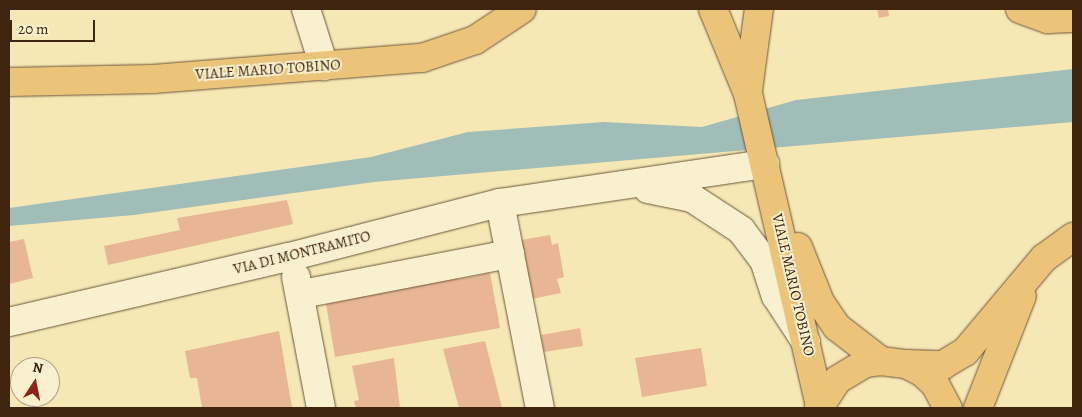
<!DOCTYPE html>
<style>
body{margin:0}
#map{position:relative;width:1082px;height:417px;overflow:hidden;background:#f6e8b5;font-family:Alegreya,serif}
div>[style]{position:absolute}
.water>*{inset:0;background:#a1bdb8}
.building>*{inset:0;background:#e8b695}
.roads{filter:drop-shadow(0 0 1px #6d5539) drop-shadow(0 0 1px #6d5539)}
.minor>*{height:28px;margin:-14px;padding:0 14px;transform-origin:14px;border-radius:14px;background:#f9f0cf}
.major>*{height:28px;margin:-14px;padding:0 14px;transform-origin:14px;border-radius:14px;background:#ebc47a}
.highway>*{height:28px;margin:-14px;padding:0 14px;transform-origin:14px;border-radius:14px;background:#ebc47a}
span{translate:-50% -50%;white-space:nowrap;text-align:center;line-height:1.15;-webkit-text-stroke:4px #f9f0cf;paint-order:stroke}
.street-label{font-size:15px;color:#3f2410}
.frame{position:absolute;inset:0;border:10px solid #3f2410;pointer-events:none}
.north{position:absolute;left:10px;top:357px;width:50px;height:50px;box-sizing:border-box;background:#f9f0cf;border:1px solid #af9e83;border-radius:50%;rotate:11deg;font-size:14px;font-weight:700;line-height:20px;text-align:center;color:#3f2410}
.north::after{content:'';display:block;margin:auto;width:18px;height:22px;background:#8f2418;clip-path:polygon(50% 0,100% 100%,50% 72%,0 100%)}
.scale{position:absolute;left:10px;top:20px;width:85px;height:22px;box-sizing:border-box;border:2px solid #3f2410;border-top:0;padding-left:6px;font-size:15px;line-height:18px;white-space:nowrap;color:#3f2410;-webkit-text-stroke:4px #f9f0cf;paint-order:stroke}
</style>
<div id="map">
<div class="water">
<i style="clip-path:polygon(1073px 69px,1073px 122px,374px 182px,134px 215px,9px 226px,9px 208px,371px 157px,468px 132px,604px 122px,702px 127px,796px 100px)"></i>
</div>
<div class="building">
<i style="clip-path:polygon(877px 9px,888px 9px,889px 16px,879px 18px)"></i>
<i style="clip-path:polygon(287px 200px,293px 224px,108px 265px,104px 246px,180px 230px,177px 218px)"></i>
<i style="clip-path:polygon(550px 235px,552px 245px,558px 243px,564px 277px,557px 279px,561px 293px,532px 299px,521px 240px)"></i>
<i style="clip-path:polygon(24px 239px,33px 278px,9px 284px,9px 242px)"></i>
<i style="clip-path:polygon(490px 273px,500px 328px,335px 357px,326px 304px,356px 298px,355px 292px,459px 274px,460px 279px)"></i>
<i style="clip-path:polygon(580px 328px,583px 346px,544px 352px,541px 335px)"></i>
<i style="clip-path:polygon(279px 331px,292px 408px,202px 408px,197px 378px,190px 378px,185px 351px)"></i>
<i style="clip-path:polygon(485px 341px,502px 408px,459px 408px,443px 349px)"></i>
<i style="clip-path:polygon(701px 348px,707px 386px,642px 397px,635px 358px)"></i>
<i style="clip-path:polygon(394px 358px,400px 408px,356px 408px,354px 401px,359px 400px,352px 366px)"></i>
</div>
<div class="roads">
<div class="minor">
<i style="left:306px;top:9px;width:60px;rotate:72.5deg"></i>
<i style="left:648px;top:189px;width:45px;rotate:11.6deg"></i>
<i style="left:692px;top:198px;width:59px;rotate:33.1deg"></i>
<i style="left:741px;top:230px;width:38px;rotate:53deg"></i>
<i style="left:764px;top:260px;width:38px;rotate:72deg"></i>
<i style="left:776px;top:296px;width:55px;rotate:56.9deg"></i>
<i style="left:500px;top:203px;width:209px;rotate:79deg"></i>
<i style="left:296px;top:277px;width:133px;rotate:79.2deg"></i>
<i style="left:302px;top:294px;width:212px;rotate:-10.9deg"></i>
<i style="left:9px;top:322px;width:287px;rotate:-13.1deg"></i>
<i style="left:289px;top:257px;width:218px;rotate:-14.4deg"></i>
<i style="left:500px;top:203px;width:268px;rotate:-8.4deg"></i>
</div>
<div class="major">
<i style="left:713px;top:9px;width:92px;rotate:67.6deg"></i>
<i style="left:748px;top:94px;width:321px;rotate:77deg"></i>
<i style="left:9px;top:82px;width:144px;rotate:-1.2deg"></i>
<i style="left:153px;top:79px;width:270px;rotate:-4.5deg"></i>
<i style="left:422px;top:58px;width:56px;rotate:-18.8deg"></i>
<i style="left:475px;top:40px;width:56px;rotate:-33.4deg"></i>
<i style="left:748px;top:90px;width:82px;rotate:-82.3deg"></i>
<i style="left:798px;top:247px;width:59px;rotate:68.2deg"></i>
<i style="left:820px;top:302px;width:30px;rotate:56deg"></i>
<i style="left:837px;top:327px;width:56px;rotate:37.7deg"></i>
<i style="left:906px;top:364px;width:37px;rotate:2deg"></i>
<i style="left:943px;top:365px;width:26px;rotate:-31deg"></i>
<i style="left:965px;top:352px;width:123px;rotate:-50deg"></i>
<i style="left:1044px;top:258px;width:36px;rotate:-36deg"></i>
<i style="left:819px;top:408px;width:33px;rotate:-57deg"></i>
<i style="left:837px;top:380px;width:33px;rotate:-31deg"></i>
<i style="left:865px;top:363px;width:16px;rotate:-7deg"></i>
<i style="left:881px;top:361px;width:25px;rotate:7deg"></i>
<i style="left:906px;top:364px;width:18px;rotate:27deg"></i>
<i style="left:922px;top:372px;width:18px;rotate:43deg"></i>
<i style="left:935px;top:384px;width:27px;rotate:62deg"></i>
<i style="left:978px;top:408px;width:120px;rotate:-68.6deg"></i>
</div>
<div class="highway">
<i style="left:1020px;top:9px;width:30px;rotate:20deg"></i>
<i style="left:1048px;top:19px;width:25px;rotate:-2deg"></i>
</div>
</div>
<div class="street-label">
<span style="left:268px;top:70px;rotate:-4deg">VIALE MARIO TOBINO</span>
<span style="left:302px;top:253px;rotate:-14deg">VIA DI MONTRAMITO</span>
<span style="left:793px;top:285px;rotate:77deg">VIALE MARIO TOBINO</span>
</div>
<div class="frame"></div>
<div class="north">N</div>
<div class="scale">20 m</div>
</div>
